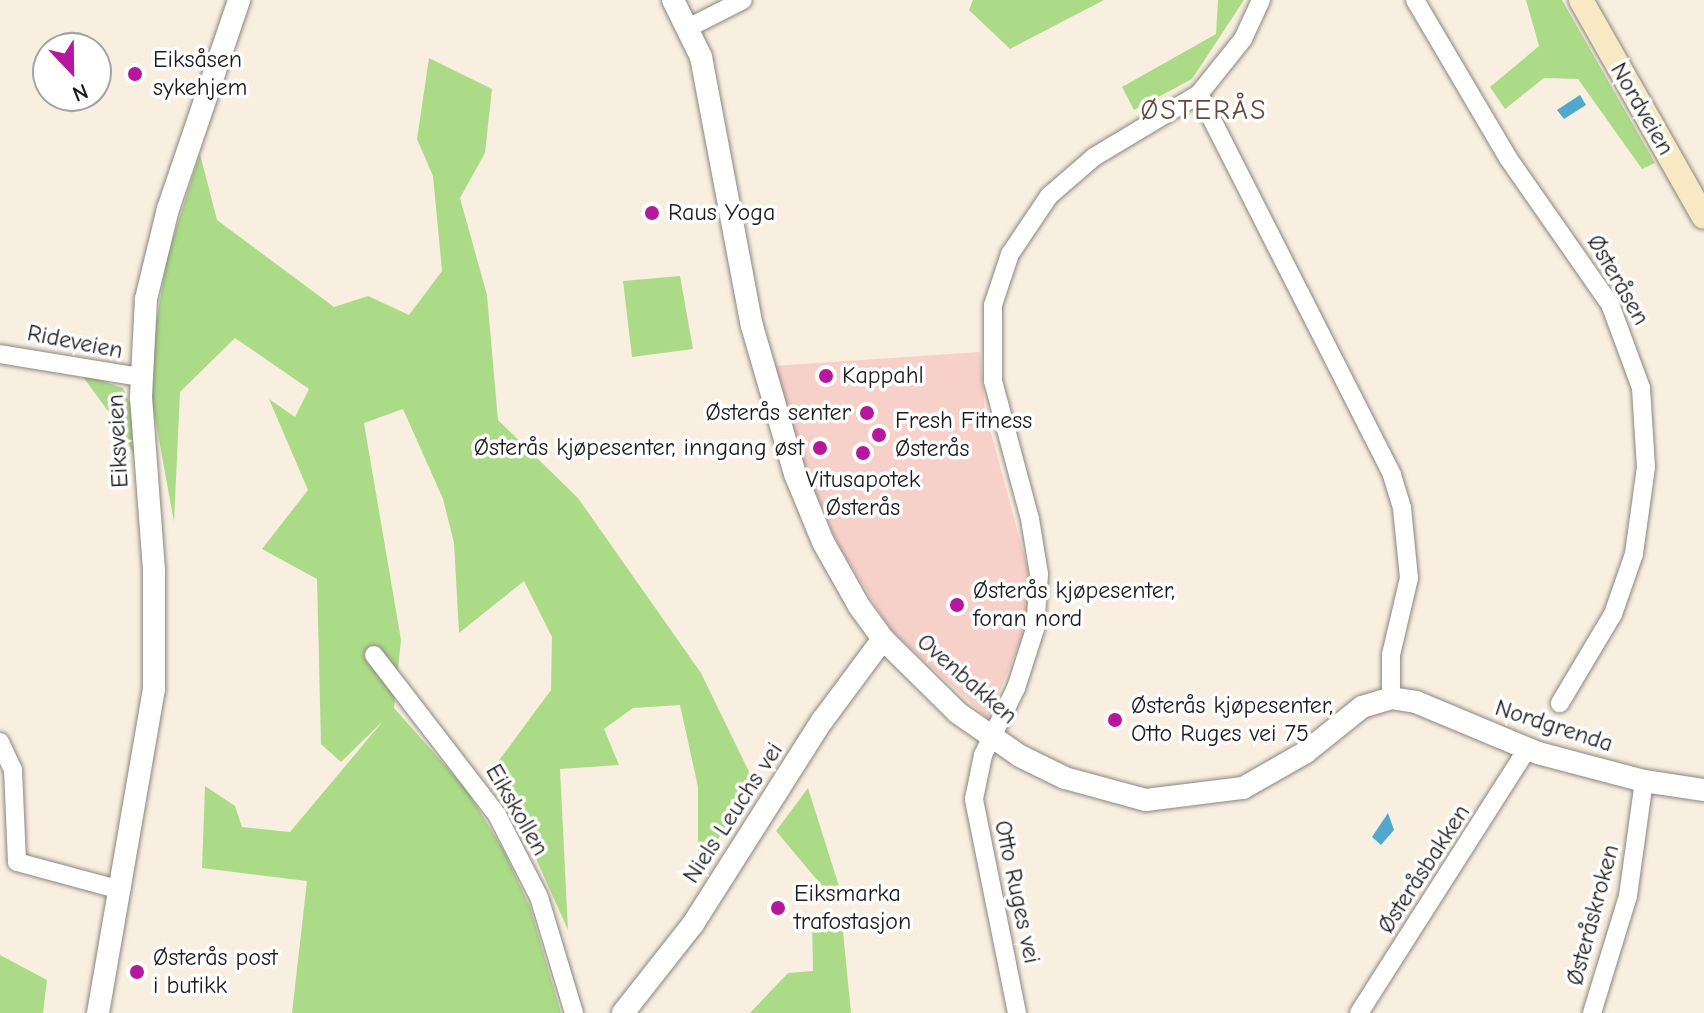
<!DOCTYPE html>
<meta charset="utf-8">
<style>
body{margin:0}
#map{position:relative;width:1704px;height:1013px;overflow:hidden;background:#f9efe1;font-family:"Comic Neue",sans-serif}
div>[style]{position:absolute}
.built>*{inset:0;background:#f7d0ca}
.green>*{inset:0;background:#acdb88}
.water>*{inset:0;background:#50a9cd}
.roads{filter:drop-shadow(0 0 2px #8a867e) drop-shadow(0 0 2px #8a867e)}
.minor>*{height:18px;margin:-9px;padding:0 9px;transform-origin:9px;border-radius:9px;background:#fff}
.tertiary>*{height:22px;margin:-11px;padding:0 11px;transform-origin:11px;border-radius:11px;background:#fff}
.secondary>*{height:24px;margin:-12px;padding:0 12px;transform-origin:12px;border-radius:12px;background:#f6e9c3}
.dots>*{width:22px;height:22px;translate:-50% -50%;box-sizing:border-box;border:4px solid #fff;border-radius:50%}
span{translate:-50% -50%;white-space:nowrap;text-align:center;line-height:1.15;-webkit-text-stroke:7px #fff;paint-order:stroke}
.poi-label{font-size:24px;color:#1c1c1c}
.left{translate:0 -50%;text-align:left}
.right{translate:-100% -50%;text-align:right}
.street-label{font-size:24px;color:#1c1c1c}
.quarter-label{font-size:28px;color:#63493e;letter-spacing:2px}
.north{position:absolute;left:32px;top:32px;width:80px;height:80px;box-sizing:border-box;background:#fff;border:2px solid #a4a4a4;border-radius:50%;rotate:158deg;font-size:22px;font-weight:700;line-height:32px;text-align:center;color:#1c1c1c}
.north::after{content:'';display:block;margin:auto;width:28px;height:36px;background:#b5179e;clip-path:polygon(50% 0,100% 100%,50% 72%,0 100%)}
</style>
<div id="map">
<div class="built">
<i style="clip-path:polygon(980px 352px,985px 411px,1028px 569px,1027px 625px,988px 719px,890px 629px,839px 546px,800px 458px,773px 366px)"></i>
</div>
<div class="green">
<i style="clip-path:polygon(973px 0,1104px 0,1010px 49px,969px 10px)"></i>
<i style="clip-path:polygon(1218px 0,1244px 0,1192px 79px,1134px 110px,1122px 87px,1216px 34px)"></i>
<i style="clip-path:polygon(1526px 0,1562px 0,1655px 163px,1642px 169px,1578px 79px,1544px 78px,1505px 109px,1490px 87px,1539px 46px)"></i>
<i style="clip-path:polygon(429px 58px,492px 89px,485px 153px,460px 198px,487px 295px,498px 420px,578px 498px,701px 673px,753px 780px,698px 873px,698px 787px,680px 705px,633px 708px,604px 729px,619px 765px,560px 769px,568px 930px,533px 852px,501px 805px,515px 795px,497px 763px,551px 690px,552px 637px,524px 581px,459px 633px,454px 543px,443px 499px,403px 409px,364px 423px,401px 640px,394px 708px,466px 789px,503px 849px,530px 907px,561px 1013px,292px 1013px,307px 881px,202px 868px,205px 786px,235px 806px,242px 827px,290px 832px,383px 721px,341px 762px,321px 744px,317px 579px,262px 549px,308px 490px,269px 399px,295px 417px,309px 389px,235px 338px,180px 392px,174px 522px,152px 401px,151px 357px,167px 257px,200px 154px,217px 220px,334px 307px,368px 296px,409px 315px,442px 271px,433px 176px,417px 139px)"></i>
<i style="clip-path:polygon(680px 276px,693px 349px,632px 357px,623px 281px)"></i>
<i style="clip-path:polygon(81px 374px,123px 388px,133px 411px,137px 461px,121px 429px)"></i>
<i style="clip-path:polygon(808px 788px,844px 902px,823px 887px,776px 831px)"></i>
<i style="clip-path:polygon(812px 921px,842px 921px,851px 1013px,750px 1013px,788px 973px,813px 971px)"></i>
<i style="clip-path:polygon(0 955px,47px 980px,43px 1013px,0 1013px)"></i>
</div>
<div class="water">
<i style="clip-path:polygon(1580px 95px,1586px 105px,1564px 119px,1557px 110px)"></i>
<i style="clip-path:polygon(1388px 813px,1394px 830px,1381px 845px,1372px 837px)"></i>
</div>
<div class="roads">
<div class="minor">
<i style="left:1415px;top:0;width:183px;rotate:59.5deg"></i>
<i style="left:1508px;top:158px;width:178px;rotate:55.1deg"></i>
<i style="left:1610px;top:304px;width:90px;rotate:69.7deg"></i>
<i style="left:1641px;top:388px;width:79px;rotate:86.4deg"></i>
<i style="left:1646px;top:467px;width:88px;rotate:97.9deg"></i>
<i style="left:1634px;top:554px;width:64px;rotate:109.3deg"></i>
<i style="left:1613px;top:614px;width:104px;rotate:120.8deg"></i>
<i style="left:690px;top:27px;width:59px;rotate:-27deg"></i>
<i style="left:1199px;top:94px;width:427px;rotate:63.1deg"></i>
<i style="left:1392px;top:475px;width:34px;rotate:73deg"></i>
<i style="left:1402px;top:508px;width:70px;rotate:84.3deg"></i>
<i style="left:1409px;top:578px;width:79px;rotate:103.2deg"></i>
<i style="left:1391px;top:655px;width:43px;rotate:90deg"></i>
<i style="left:0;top:354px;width:143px;rotate:9.3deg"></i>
<i style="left:374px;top:655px;width:202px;rotate:52.4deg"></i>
<i style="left:497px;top:815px;width:92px;rotate:62.9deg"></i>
<i style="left:539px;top:897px;width:121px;rotate:73.2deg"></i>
<i style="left:0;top:742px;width:31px;rotate:65deg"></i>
<i style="left:13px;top:770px;width:92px;rotate:87.5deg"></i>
<i style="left:17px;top:862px;width:108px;rotate:15.1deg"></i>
<i style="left:1017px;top:1013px;width:218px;rotate:-101.4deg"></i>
<i style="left:974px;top:799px;width:45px;rotate:-78.4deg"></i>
<i style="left:983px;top:755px;width:75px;rotate:-63.8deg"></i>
<i style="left:1016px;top:688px;width:62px;rotate:-72.1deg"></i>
<i style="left:1035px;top:629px;width:55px;rotate:-85.8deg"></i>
<i style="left:1039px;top:574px;width:56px;rotate:-99.3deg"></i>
<i style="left:1030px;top:519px;width:143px;rotate:-105deg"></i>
<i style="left:993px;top:381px;width:76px;rotate:-90deg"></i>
<i style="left:993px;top:305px;width:54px;rotate:-71.6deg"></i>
<i style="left:1010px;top:254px;width:70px;rotate:-56.1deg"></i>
<i style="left:1049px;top:196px;width:60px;rotate:-40.9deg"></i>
<i style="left:1094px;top:157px;width:122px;rotate:-31deg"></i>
<i style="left:1199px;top:94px;width:70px;rotate:-51.3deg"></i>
<i style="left:1243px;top:39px;width:43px;rotate:-65.2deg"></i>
<i style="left:1359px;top:1013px;width:313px;rotate:-57.5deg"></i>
<i style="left:1592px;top:1013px;width:122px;rotate:-72.9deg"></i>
<i style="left:1628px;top:896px;width:116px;rotate:-82.1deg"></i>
</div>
<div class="tertiary">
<i style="left:673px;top:0;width:64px;rotate:63.8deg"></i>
<i style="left:701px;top:57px;width:274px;rotate:79.3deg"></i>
<i style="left:752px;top:326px;width:154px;rotate:73.8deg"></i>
<i style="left:795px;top:474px;width:74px;rotate:67.6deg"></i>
<i style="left:823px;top:542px;width:73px;rotate:60.6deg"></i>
<i style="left:859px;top:606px;width:41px;rotate:54deg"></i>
<i style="left:883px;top:639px;width:105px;rotate:44.6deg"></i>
<i style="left:958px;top:713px;width:75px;rotate:34.7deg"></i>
<i style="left:1020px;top:756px;width:50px;rotate:26.1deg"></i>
<i style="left:1065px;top:778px;width:84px;rotate:15.2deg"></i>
<i style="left:1146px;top:800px;width:98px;rotate:-7.1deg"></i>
<i style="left:1243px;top:788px;width:73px;rotate:-29.7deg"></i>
<i style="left:1306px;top:752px;width:72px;rotate:-38.8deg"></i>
<i style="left:1362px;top:707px;width:30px;rotate:-17deg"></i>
<i style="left:1391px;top:698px;width:25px;rotate:9deg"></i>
<i style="left:1416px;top:702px;width:132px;rotate:22.7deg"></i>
<i style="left:1538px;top:753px;width:110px;rotate:14.8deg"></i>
<i style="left:1644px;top:781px;width:61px;rotate:8.5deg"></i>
<i style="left:98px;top:1013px;width:329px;rotate:-80.2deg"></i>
<i style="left:154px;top:689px;width:119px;rotate:-90deg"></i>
<i style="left:154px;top:570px;width:173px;rotate:-94.3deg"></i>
<i style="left:141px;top:397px;width:98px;rotate:-87.1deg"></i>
<i style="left:146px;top:299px;width:93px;rotate:-76.3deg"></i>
<i style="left:168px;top:209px;width:221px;rotate:-71.2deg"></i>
<i style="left:623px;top:1013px;width:113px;rotate:-51.8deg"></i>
<i style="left:693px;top:924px;width:241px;rotate:-57.6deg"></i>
<i style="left:822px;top:721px;width:102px;rotate:-53.4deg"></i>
</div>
<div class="secondary">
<i style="left:1581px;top:0;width:249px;rotate:60.5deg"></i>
</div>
</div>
<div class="dots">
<i style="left:135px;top:74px;background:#b5179e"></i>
<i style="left:652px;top:213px;background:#b5179e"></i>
<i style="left:826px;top:376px;background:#b5179e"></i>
<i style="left:867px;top:413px;background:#b5179e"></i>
<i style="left:879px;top:435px;background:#b5179e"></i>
<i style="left:820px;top:448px;background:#b5179e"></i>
<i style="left:863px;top:453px;background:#b5179e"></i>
<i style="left:957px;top:605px;background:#b5179e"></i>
<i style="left:1115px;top:720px;background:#b5179e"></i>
<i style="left:778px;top:908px;background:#b5179e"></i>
<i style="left:137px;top:972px;background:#b5179e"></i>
</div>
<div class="poi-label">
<span class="left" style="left:153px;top:74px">Eiksåsen<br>sykehjem</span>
<span class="left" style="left:668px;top:213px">Raus Yoga</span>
<span class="left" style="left:842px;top:376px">Kappahl</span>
<span class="right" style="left:851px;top:413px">Østerås senter</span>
<span class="left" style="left:895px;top:435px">Fresh Fitness<br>Østerås</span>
<span class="right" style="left:804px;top:448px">Østerås kjøpesenter, inngang øst</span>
<span style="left:863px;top:494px">Vitusapotek<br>Østerås</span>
<span class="left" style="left:973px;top:605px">Østerås kjøpesenter,<br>foran nord</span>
<span class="left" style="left:1131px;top:720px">Østerås kjøpesenter,<br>Otto Ruges vei 75</span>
<span class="left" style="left:794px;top:908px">Eiksmarka<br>trafostasjon</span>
<span class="left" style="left:153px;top:972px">Østerås post<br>i butikk</span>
</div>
<div class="street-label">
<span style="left:1642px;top:109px;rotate:60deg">Nordveien</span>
<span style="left:1618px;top:280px;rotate:60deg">Østeråsen</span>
<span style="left:75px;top:342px;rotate:11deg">Rideveien</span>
<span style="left:118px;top:441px;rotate:-93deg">Eiksveien</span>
<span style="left:967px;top:679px;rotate:41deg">Ovenbakken</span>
<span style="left:1554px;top:726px;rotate:18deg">Nordgrenda</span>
<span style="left:517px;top:810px;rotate:60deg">Eikskollen</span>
<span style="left:733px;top:813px;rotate:-57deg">Niels Leuchs vei</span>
<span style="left:1424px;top:869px;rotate:-57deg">Østeråsbakken</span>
<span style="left:1017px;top:892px;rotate:78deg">Otto Ruges vei</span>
<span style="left:1593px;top:915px;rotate:-75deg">Østeråskroken</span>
</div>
<div class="quarter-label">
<span style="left:1204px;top:110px">ØSTERÅS</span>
</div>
<div class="north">N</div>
</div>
